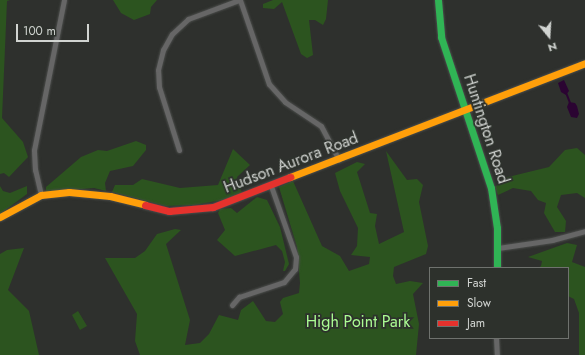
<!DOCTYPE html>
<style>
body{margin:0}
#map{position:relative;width:585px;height:355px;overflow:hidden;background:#2e302d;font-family:Jost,sans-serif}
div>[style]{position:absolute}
.green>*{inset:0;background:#2c541f}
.water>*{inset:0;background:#2b0432}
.stream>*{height:1.5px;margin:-0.75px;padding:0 0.75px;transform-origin:0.75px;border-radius:0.75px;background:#2b0432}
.roads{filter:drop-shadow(0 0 1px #4b4d4b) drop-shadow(0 0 1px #4b4d4b)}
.street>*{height:5px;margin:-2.5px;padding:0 2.5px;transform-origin:2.5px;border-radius:2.5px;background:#666}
.fast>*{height:7px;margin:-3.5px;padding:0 3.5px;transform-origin:3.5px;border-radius:3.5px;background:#30b455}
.slow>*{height:7px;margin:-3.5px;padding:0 3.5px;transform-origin:3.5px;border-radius:3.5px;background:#ff9f0a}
.jam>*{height:7px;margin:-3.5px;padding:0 3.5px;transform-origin:3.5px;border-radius:3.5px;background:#e5322d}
span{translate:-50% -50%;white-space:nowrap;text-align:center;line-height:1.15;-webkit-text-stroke:3.5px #2d312c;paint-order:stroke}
.street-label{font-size:16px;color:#d1d4d1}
.park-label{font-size:16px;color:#abfc93}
.legend{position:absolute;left:429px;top:267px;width:140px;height:72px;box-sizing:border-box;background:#2d312c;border:1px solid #6f726e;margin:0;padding:5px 7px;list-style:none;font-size:12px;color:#d1d4d1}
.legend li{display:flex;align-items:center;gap:8px;height:20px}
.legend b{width:20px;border:1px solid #6f726e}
.north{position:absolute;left:529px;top:16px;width:40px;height:40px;-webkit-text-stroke:3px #2d312c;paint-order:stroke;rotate:162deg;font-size:11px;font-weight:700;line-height:16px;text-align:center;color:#d1d4d1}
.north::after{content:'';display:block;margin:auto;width:14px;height:18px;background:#d1d4d1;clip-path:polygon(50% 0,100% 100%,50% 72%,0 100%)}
.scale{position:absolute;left:16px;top:24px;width:73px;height:18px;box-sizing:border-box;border:2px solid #d1d4d1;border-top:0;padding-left:5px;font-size:12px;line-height:14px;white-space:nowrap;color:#d1d4d1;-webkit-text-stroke:3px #2d312c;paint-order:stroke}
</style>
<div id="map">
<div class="green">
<i style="clip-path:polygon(0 0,10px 0,7px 1px,2px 118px,23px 142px,28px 157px,9px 177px,4px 173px,0 174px)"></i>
<i style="clip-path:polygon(113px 0,157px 0,151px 7px,150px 14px,134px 20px,121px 13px)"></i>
<i style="clip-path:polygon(273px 0,328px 0,326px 19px,323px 25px,315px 20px,309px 20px,313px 55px,307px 58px,301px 54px,282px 2px,274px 9px,263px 8px,263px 4px)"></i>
<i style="clip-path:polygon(136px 141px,146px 145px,146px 150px,133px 166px,110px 171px,105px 183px,106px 191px,94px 188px,46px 192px,46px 187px,81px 157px,98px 150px,107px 151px)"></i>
<i style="clip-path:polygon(577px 148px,585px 155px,585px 198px,577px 193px,561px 195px,557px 207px,566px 221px,565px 232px,555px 232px,544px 213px,546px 203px,538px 200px,531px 191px,513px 188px,498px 195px,495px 187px,504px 178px,549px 167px,565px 150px)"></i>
<i style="clip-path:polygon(233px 149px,250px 165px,237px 177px,242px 193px,228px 199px,194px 205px,166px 206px,112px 192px,115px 185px,133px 185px,142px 179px,180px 188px,218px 185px)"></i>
<i style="clip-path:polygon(386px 151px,407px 180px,417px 179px,423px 185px,419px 202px,428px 246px,426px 254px,394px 267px,393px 276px,396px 284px,410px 281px,423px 283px,413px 294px,419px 324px,416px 355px,140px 355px,135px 341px,137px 314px,105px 258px,135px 258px,145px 251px,157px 234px,175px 229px,181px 230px,166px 244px,190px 320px,185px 345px,200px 343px,209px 334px,219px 315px,238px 320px,241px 310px,253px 301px,266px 321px,275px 322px,283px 314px,280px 302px,283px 298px,299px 293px,300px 283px,297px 247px,279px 187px,293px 181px,322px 246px,340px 256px,349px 271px,369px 264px,370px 257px,351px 255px,357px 246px,358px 228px,340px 191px,335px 173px,357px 162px,365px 164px,357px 172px,370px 213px,377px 214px,375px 226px,379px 244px,404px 232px)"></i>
<i style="clip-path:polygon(0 186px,3px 191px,10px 193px,27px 186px,27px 194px,0 214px)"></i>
<i style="clip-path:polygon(257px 197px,267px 200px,280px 227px,289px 264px,285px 271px,283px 271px,285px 262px,282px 251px,276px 245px,235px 256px,217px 240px,225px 230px,218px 213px,220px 209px,231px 208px,237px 213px)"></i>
<i style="clip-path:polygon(567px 243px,577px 245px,572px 262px,585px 267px,585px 355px,579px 355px,579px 313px,574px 299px,568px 296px,568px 268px,538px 268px,541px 266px,542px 261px,528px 257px)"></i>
<i style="clip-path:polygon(24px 248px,8px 290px,29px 311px,39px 355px,0 355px,0 254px,7px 250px)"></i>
<i style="clip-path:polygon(78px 311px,87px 326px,80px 330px,72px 315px)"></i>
</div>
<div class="water">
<i style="clip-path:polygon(564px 80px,569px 91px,566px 95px,561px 92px,558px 83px)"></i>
<i style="clip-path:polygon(569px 102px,575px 103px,577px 106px,579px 114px,577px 118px,571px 117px,567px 107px)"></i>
</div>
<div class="stream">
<i style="left:567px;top:94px;width:9px;rotate:69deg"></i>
</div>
<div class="roads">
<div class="street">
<i style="left:240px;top:0;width:89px;rotate:71deg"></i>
<i style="left:269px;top:84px;width:24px;rotate:48deg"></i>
<i style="left:285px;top:102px;width:43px;rotate:33.7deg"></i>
<i style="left:321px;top:126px;width:38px;rotate:62deg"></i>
<i style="left:179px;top:150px;width:66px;rotate:-107.6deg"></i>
<i style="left:159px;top:87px;width:17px;rotate:-93deg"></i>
<i style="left:158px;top:70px;width:21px;rotate:-76deg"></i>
<i style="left:163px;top:50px;width:18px;rotate:-61deg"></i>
<i style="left:172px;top:34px;width:22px;rotate:-43deg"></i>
<i style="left:188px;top:19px;width:54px;rotate:-20.4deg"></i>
<i style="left:41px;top:195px;width:26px;rotate:-103deg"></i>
<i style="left:35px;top:170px;width:20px;rotate:-93deg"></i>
<i style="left:34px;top:150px;width:153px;rotate:-78.7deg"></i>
<i style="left:498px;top:248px;width:55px;rotate:-8.4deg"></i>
<i style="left:552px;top:240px;width:34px;rotate:-15deg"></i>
<i style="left:232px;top:305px;width:11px;rotate:-49deg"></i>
<i style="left:239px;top:297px;width:47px;rotate:-18.4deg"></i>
<i style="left:284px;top:282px;width:17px;rotate:-50deg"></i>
<i style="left:295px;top:269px;width:12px;rotate:-85deg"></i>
<i style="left:296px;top:257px;width:75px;rotate:-109.4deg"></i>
<i style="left:496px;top:338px;width:17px;rotate:87deg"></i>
</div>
<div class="fast">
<i style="left:438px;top:0;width:37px;rotate:85deg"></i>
<i style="left:441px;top:37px;width:159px;rotate:71.7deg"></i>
<i style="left:491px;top:188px;width:40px;rotate:81.5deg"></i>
<i style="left:497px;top:228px;width:40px;rotate:90deg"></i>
</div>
<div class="slow">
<i style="left:290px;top:177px;width:316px;rotate:-21.1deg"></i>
<i style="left:0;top:217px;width:47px;rotate:-28.2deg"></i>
<i style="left:41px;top:195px;width:28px;rotate:-6deg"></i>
<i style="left:69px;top:192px;width:41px;rotate:5.6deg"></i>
<i style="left:110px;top:196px;width:36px;rotate:14deg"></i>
</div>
<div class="jam">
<i style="left:145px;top:205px;width:25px;rotate:14deg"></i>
<i style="left:169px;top:211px;width:44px;rotate:-5.2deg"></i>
<i style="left:213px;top:207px;width:83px;rotate:-21.3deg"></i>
</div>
</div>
<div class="street-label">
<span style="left:486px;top:129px;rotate:72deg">Huntington Road</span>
<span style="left:291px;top:163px;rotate:-21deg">Hudson Aurora Road</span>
</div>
<div class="park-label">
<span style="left:358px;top:322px">High Point Park</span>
</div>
<ul class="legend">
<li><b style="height:5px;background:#30b455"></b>Fast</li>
<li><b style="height:5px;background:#ff9f0a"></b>Slow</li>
<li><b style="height:5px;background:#e5322d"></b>Jam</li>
</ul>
<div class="north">N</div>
<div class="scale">100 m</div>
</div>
